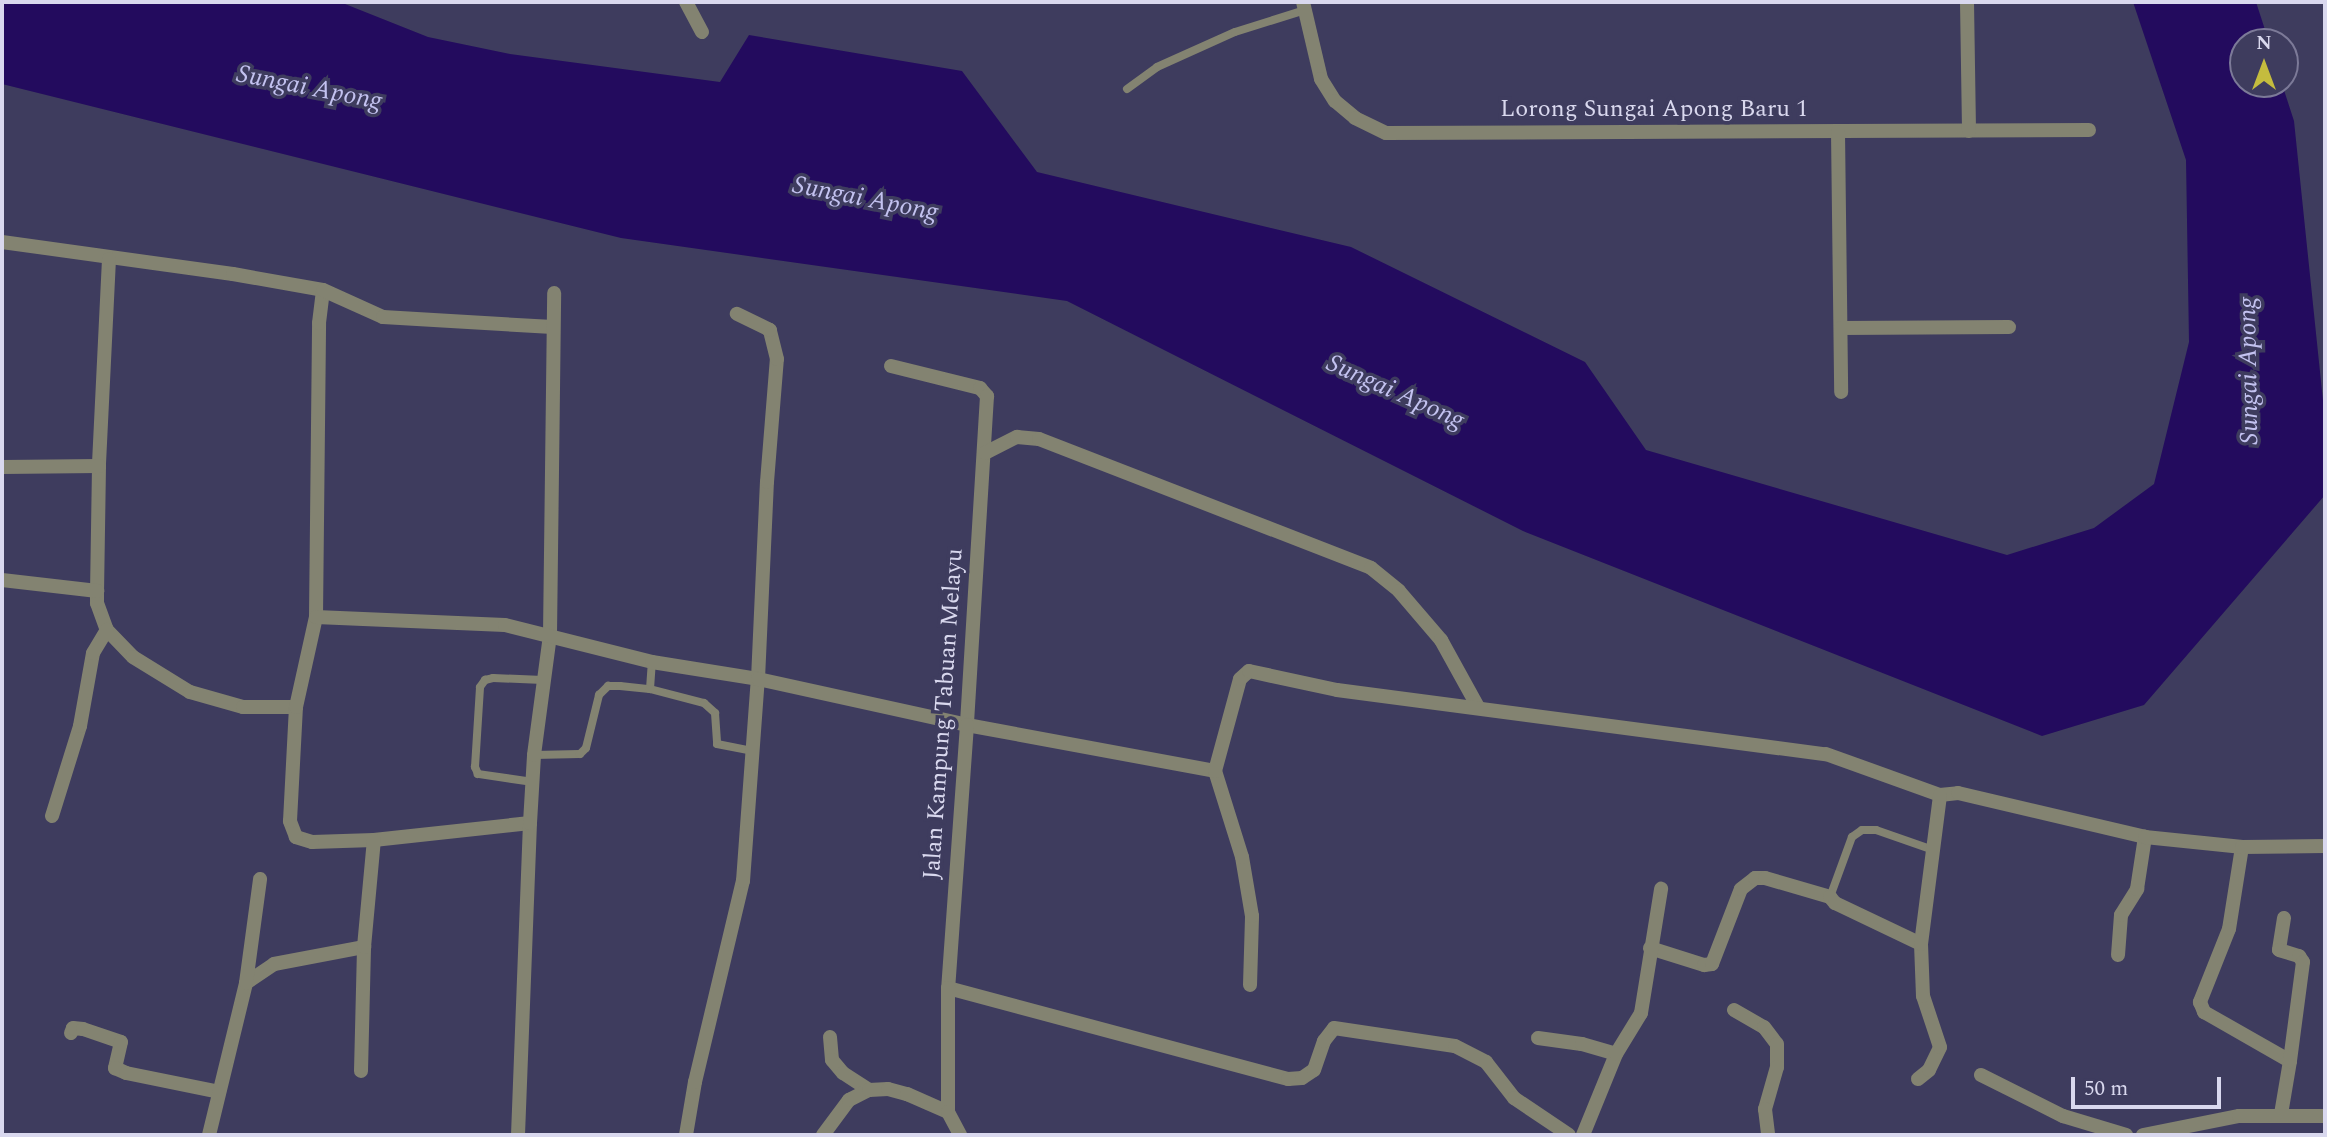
<!DOCTYPE html>
<style>
body{margin:0}
#map{position:relative;width:2327px;height:1137px;overflow:hidden;background:#3e3c5e;font-family:Spectral,serif}
div>[style]{position:absolute}
.water>*{inset:0;background:#230b5e}
.service>*{height:8px;margin:-4px;padding:0 4px;transform-origin:4px;border-radius:4px;background:#838371}
.minor>*{height:14px;margin:-7px;padding:0 7px;transform-origin:7px;border-radius:7px;background:#838371}
.tertiary>*{height:14px;margin:-7px;padding:0 7px;transform-origin:7px;border-radius:7px;background:#838371}
span{translate:-50% -50%;white-space:nowrap;text-align:center;line-height:1.15;-webkit-text-stroke:7px #3e3c5e;paint-order:stroke}
.street-label{font-size:24px;color:#d9d8ee}
.water-label{font-size:26px;color:#c3c2f0;font-style:italic}
.frame{position:absolute;inset:0;border:4px solid #d9d8ee;pointer-events:none}
.north{position:absolute;left:2229px;top:28px;width:70px;height:70px;box-sizing:border-box;background:#3e3c5e;border:2px solid #7c7a98;border-radius:50%;rotate:0deg;font-size:19px;font-weight:700;line-height:28px;text-align:center;color:#d9d8ee}
.north::after{content:'';display:block;margin:auto;width:24px;height:32px;background:#c4bc3e;clip-path:polygon(50% 0,100% 100%,50% 72%,0 100%)}
.scale{position:absolute;left:2071px;top:1077px;width:150px;height:32px;box-sizing:border-box;border:4px solid #d9d8ee;border-top:0;padding-left:9px;font-size:21px;line-height:24px;white-space:nowrap;color:#d9d8ee;-webkit-text-stroke:5px #3e3c5e;paint-order:stroke}
</style>
<div id="map">
<div class="water">
<i style="clip-path:polygon(2px 2px,340px 2px,428px 37px,510px 54px,720px 82px,749px 35px,962px 71px,1037px 172px,1351px 247px,1585px 362px,1646px 450px,2007px 555px,2094px 528px,2154px 484px,2189px 342px,2186px 160px,2133px 2px,2256px 2px,2269px 42px,2243px 42px,2243px 84px,2282px 84px,2294px 121px,2325px 420px,2325px 495px,2144px 705px,2042px 736px,1523px 531px,1067px 301px,621px 238px,2px 84px)"></i>
</div>
<div class="service">
<i style="left:1127px;top:89px;width:37px;rotate:-36deg"></i>
<i style="left:1157px;top:67px;width:85px;rotate:-24.2deg"></i>
<i style="left:1235px;top:32px;width:73px;rotate:-17.4deg"></i>
<i style="left:650px;top:689px;width:27px;rotate:-86deg"></i>
<i style="left:534px;top:755px;width:46px;rotate:-1.2deg"></i>
<i style="left:580px;top:754px;width:8px;rotate:-45deg"></i>
<i style="left:586px;top:748px;width:55px;rotate:-76.2deg"></i>
<i style="left:599px;top:695px;width:13px;rotate:-45deg"></i>
<i style="left:608px;top:686px;width:12px"></i>
<i style="left:620px;top:686px;width:30px;rotate:6deg"></i>
<i style="left:650px;top:689px;width:56px;rotate:14.5deg"></i>
<i style="left:704px;top:703px;width:15px;rotate:42deg"></i>
<i style="left:715px;top:713px;width:31px;rotate:86deg"></i>
<i style="left:717px;top:744px;width:37px;rotate:11deg"></i>
<i style="left:533px;top:782px;width:56px;rotate:-171.7deg"></i>
<i style="left:478px;top:774px;width:8px;rotate:-113deg"></i>
<i style="left:475px;top:767px;width:80px;rotate:-86.4deg"></i>
<i style="left:480px;top:687px;width:9px;rotate:-54deg"></i>
<i style="left:485px;top:680px;width:8px;rotate:-14deg"></i>
<i style="left:493px;top:678px;width:50px;rotate:2.3deg"></i>
<i style="left:1830px;top:897px;width:64px;rotate:-69.9deg"></i>
<i style="left:1852px;top:837px;width:12px;rotate:-35deg"></i>
<i style="left:1862px;top:830px;width:14px"></i>
<i style="left:1876px;top:830px;width:60px;rotate:19.3deg"></i>
</div>
<div class="minor">
<i style="left:1303px;top:2px;width:79px;rotate:76.8deg"></i>
<i style="left:1321px;top:79px;width:26px;rotate:58deg"></i>
<i style="left:1335px;top:101px;width:26px;rotate:40deg"></i>
<i style="left:1355px;top:118px;width:34px;rotate:26deg"></i>
<i style="left:1386px;top:133px;width:703px;rotate:-0.24deg"></i>
<i style="left:1967px;top:2px;width:129px;rotate:89.1deg"></i>
<i style="left:1838px;top:132px;width:260px;rotate:89.3deg"></i>
<i style="left:2px;top:242px;width:233px;rotate:7.9deg"></i>
<i style="left:233px;top:274px;width:91px;rotate:10.1deg"></i>
<i style="left:109px;top:259px;width:207px;rotate:92.8deg"></i>
<i style="left:99px;top:466px;width:125px;rotate:90.9deg"></i>
<i style="left:97px;top:591px;width:12px;rotate:90deg"></i>
<i style="left:97px;top:603px;width:29px;rotate:70deg"></i>
<i style="left:107px;top:630px;width:37px;rotate:46deg"></i>
<i style="left:133px;top:657px;width:67px;rotate:31.6deg"></i>
<i style="left:190px;top:692px;width:55px;rotate:15.8deg"></i>
<i style="left:243px;top:707px;width:53px"></i>
<i style="left:1841px;top:328px;width:168px;rotate:-0.3deg"></i>
<i style="left:891px;top:366px;width:92px;rotate:13.9deg"></i>
<i style="left:980px;top:388px;width:11px;rotate:49deg"></i>
<i style="left:987px;top:396px;width:330px;rotate:93.5deg"></i>
<i style="left:967px;top:725px;width:252px;rotate:10.5deg"></i>
<i style="left:985px;top:453px;width:36px;rotate:-27deg"></i>
<i style="left:1017px;top:437px;width:22px;rotate:5deg"></i>
<i style="left:1039px;top:439px;width:356px;rotate:21.2deg"></i>
<i style="left:1371px;top:568px;width:36px;rotate:39deg"></i>
<i style="left:1399px;top:591px;width:65px;rotate:49.4deg"></i>
<i style="left:1441px;top:640px;width:77px;rotate:61.1deg"></i>
<i style="left:2px;top:467px;width:97px;rotate:-0.6deg"></i>
<i style="left:2px;top:580px;width:96px;rotate:6.6deg"></i>
<i style="left:52px;top:816px;width:94px;rotate:-72.7deg"></i>
<i style="left:80px;top:726px;width:74px;rotate:-79.9deg"></i>
<i style="left:93px;top:653px;width:27px;rotate:-59deg"></i>
<i style="left:530px;top:823px;width:157px;rotate:173.8deg"></i>
<i style="left:374px;top:840px;width:62px;rotate:178.2deg"></i>
<i style="left:312px;top:842px;width:17px;rotate:-163deg"></i>
<i style="left:296px;top:837px;width:17px;rotate:-111deg"></i>
<i style="left:290px;top:821px;width:114px;rotate:-87deg"></i>
<i style="left:296px;top:707px;width:92px;rotate:-77.5deg"></i>
<i style="left:316px;top:617px;width:294px;rotate:-89.4deg"></i>
<i style="left:319px;top:323px;width:33px;rotate:-83deg"></i>
<i style="left:323px;top:290px;width:66px;rotate:24.2deg"></i>
<i style="left:383px;top:317px;width:170px;rotate:3.4deg"></i>
<i style="left:2242px;top:847px;width:83px;rotate:99deg"></i>
<i style="left:2229px;top:929px;width:79px;rotate:111.7deg"></i>
<i style="left:2200px;top:1002px;width:11px;rotate:68deg"></i>
<i style="left:2204px;top:1012px;width:99px;rotate:29.7deg"></i>
<i style="left:2290px;top:1061px;width:54px;rotate:99.6deg"></i>
<i style="left:2284px;top:918px;width:32px;rotate:99deg"></i>
<i style="left:2279px;top:950px;width:21px;rotate:17deg"></i>
<i style="left:2299px;top:956px;width:7px;rotate:56deg"></i>
<i style="left:2303px;top:962px;width:100px;rotate:97.5deg"></i>
<i style="left:1650px;top:948px;width:57px;rotate:17.5deg"></i>
<i style="left:1704px;top:965px;width:8px;rotate:-7deg"></i>
<i style="left:1712px;top:964px;width:80px;rotate:-68.9deg"></i>
<i style="left:1741px;top:889px;width:18px;rotate:-38deg"></i>
<i style="left:1755px;top:878px;width:10px"></i>
<i style="left:1765px;top:878px;width:68px;rotate:16.3deg"></i>
<i style="left:1830px;top:897px;width:8px;rotate:50deg"></i>
<i style="left:1835px;top:903px;width:95px;rotate:25.5deg"></i>
<i style="left:2118px;top:955px;width:40px;rotate:-85.7deg"></i>
<i style="left:2121px;top:915px;width:31px;rotate:-58deg"></i>
<i style="left:2137px;top:889px;width:53px;rotate:-81.3deg"></i>
<i style="left:246px;top:983px;width:34px;rotate:-34deg"></i>
<i style="left:274px;top:964px;width:92px;rotate:-10.7deg"></i>
<i style="left:1250px;top:985px;width:69px;rotate:-88.3deg"></i>
<i style="left:1252px;top:916px;width:60px;rotate:-99.6deg"></i>
<i style="left:1242px;top:857px;width:90px;rotate:-107.4deg"></i>
<i style="left:1215px;top:771px;width:95px;rotate:-74.8deg"></i>
<i style="left:1240px;top:679px;width:12px;rotate:-42deg"></i>
<i style="left:1249px;top:671px;width:90px;rotate:12.2deg"></i>
<i style="left:1337px;top:690px;width:493px;rotate:7.5deg"></i>
<i style="left:1826px;top:754px;width:121px;rotate:19.8deg"></i>
<i style="left:1940px;top:795px;width:18px;rotate:-6deg"></i>
<i style="left:1958px;top:793px;width:192px;rotate:13.2deg"></i>
<i style="left:2145px;top:837px;width:98px;rotate:5.9deg"></i>
<i style="left:2242px;top:847px;width:83px;rotate:-0.7deg"></i>
<i style="left:948px;top:988px;width:352px;rotate:15deg"></i>
<i style="left:1288px;top:1079px;width:14px;rotate:-4deg"></i>
<i style="left:1302px;top:1078px;width:14px;rotate:-34deg"></i>
<i style="left:1314px;top:1070px;width:31px;rotate:-71deg"></i>
<i style="left:1324px;top:1041px;width:16px;rotate:-52deg"></i>
<i style="left:1334px;top:1028px;width:122px;rotate:8.5deg"></i>
<i style="left:1455px;top:1046px;width:35px;rotate:27deg"></i>
<i style="left:1486px;top:1062px;width:46px;rotate:52.1deg"></i>
<i style="left:1514px;top:1098px;width:66px;rotate:33.9deg"></i>
<i style="left:1734px;top:1010px;width:34px;rotate:30deg"></i>
<i style="left:1764px;top:1027px;width:21px;rotate:53deg"></i>
<i style="left:1777px;top:1044px;width:23px;rotate:90deg"></i>
<i style="left:1777px;top:1067px;width:44px;rotate:105.9deg"></i>
<i style="left:1765px;top:1109px;width:26px;rotate:83deg"></i>
<i style="left:71px;top:1033px;width:5px;rotate:-68deg"></i>
<i style="left:73px;top:1028px;width:10px;rotate:6deg"></i>
<i style="left:83px;top:1029px;width:40px;rotate:18.9deg"></i>
<i style="left:121px;top:1042px;width:27px;rotate:103deg"></i>
<i style="left:115px;top:1068px;width:12px;rotate:24deg"></i>
<i style="left:126px;top:1073px;width:95px;rotate:11.5deg"></i>
<i style="left:830px;top:1037px;width:23px;rotate:85deg"></i>
<i style="left:832px;top:1060px;width:17px;rotate:50deg"></i>
<i style="left:843px;top:1073px;width:31px;rotate:33deg"></i>
<i style="left:1538px;top:1038px;width:44px;rotate:7.8deg"></i>
<i style="left:1582px;top:1044px;width:35px;rotate:16deg"></i>
<i style="left:361px;top:1071px;width:124px;rotate:-88.6deg"></i>
<i style="left:364px;top:947px;width:107px;rotate:-84.7deg"></i>
<i style="left:1981px;top:1075px;width:92px;rotate:26.6deg"></i>
<i style="left:2063px;top:1116px;width:66px;rotate:16.8deg"></i>
<i style="left:1918px;top:1079px;width:14px;rotate:-39deg"></i>
<i style="left:1929px;top:1070px;width:25px;rotate:-64deg"></i>
<i style="left:1940px;top:1047px;width:54px;rotate:-108.4deg"></i>
<i style="left:1923px;top:996px;width:52px;rotate:-92.2deg"></i>
<i style="left:1921px;top:944px;width:150px;rotate:-82.7deg"></i>
<i style="left:209px;top:1135px;width:156px;rotate:-76.3deg"></i>
<i style="left:246px;top:983px;width:105px;rotate:-82.3deg"></i>
<i style="left:518px;top:1135px;width:312px;rotate:-87.8deg"></i>
<i style="left:530px;top:823px;width:68px;rotate:-86.6deg"></i>
<i style="left:534px;top:755px;width:121px;rotate:-82.4deg"></i>
<i style="left:550px;top:635px;width:342px;rotate:-89.3deg"></i>
<i style="left:686px;top:1135px;width:54px;rotate:-80.4deg"></i>
<i style="left:695px;top:1082px;width:207px;rotate:-76.6deg"></i>
<i style="left:743px;top:881px;width:203px;rotate:-85.8deg"></i>
<i style="left:758px;top:679px;width:197px;rotate:-87.4deg"></i>
<i style="left:767px;top:482px;width:123px;rotate:-85.4deg"></i>
<i style="left:777px;top:359px;width:30px;rotate:-104deg"></i>
<i style="left:770px;top:330px;width:37px;rotate:-154deg"></i>
<i style="left:823px;top:1135px;width:44px;rotate:-53.4deg"></i>
<i style="left:849px;top:1100px;width:22px;rotate:-27deg"></i>
<i style="left:869px;top:1090px;width:19px;rotate:-3deg"></i>
<i style="left:888px;top:1089px;width:20px;rotate:15deg"></i>
<i style="left:907px;top:1094px;width:45px;rotate:23.7deg"></i>
<i style="left:1583px;top:1135px;width:87px;rotate:-67.8deg"></i>
<i style="left:1616px;top:1054px;width:48px;rotate:-58.6deg"></i>
<i style="left:1641px;top:1013px;width:126px;rotate:-80.8deg"></i>
<i style="left:2143px;top:1135px;width:98px;rotate:-11.2deg"></i>
<i style="left:2239px;top:1116px;width:86px"></i>
</div>
<div class="tertiary">
<i style="left:686px;top:2px;width:34px;rotate:62deg"></i>
<i style="left:316px;top:617px;width:189px;rotate:2.4deg"></i>
<i style="left:505px;top:625px;width:152px;rotate:14.1deg"></i>
<i style="left:652px;top:662px;width:107px;rotate:9.1deg"></i>
<i style="left:758px;top:679px;width:214px;rotate:12.4deg"></i>
<i style="left:967px;top:725px;width:264px;rotate:94.1deg"></i>
<i style="left:948px;top:988px;width:124px;rotate:90deg"></i>
<i style="left:948px;top:1112px;width:26px;rotate:62deg"></i>
</div>
<div class="street-label">
<span style="left:1654px;top:110px">Lorong Sungai Apong Baru 1</span>
<span style="left:944px;top:714px;rotate:-86deg">Jalan Kampung Tabuan Melayu</span>
</div>
<div class="water-label">
<span style="left:309px;top:88px;rotate:11deg">Sungai Apong</span>
<span style="left:865px;top:199px;rotate:11deg">Sungai Apong</span>
<span style="left:2249px;top:371px;rotate:-91deg">Sungai Apong</span>
<span style="left:1395px;top:392px;rotate:24deg">Sungai Apong</span>
</div>
<div class="frame"></div>
<div class="north">N</div>
<div class="scale">50 m</div>
</div>
